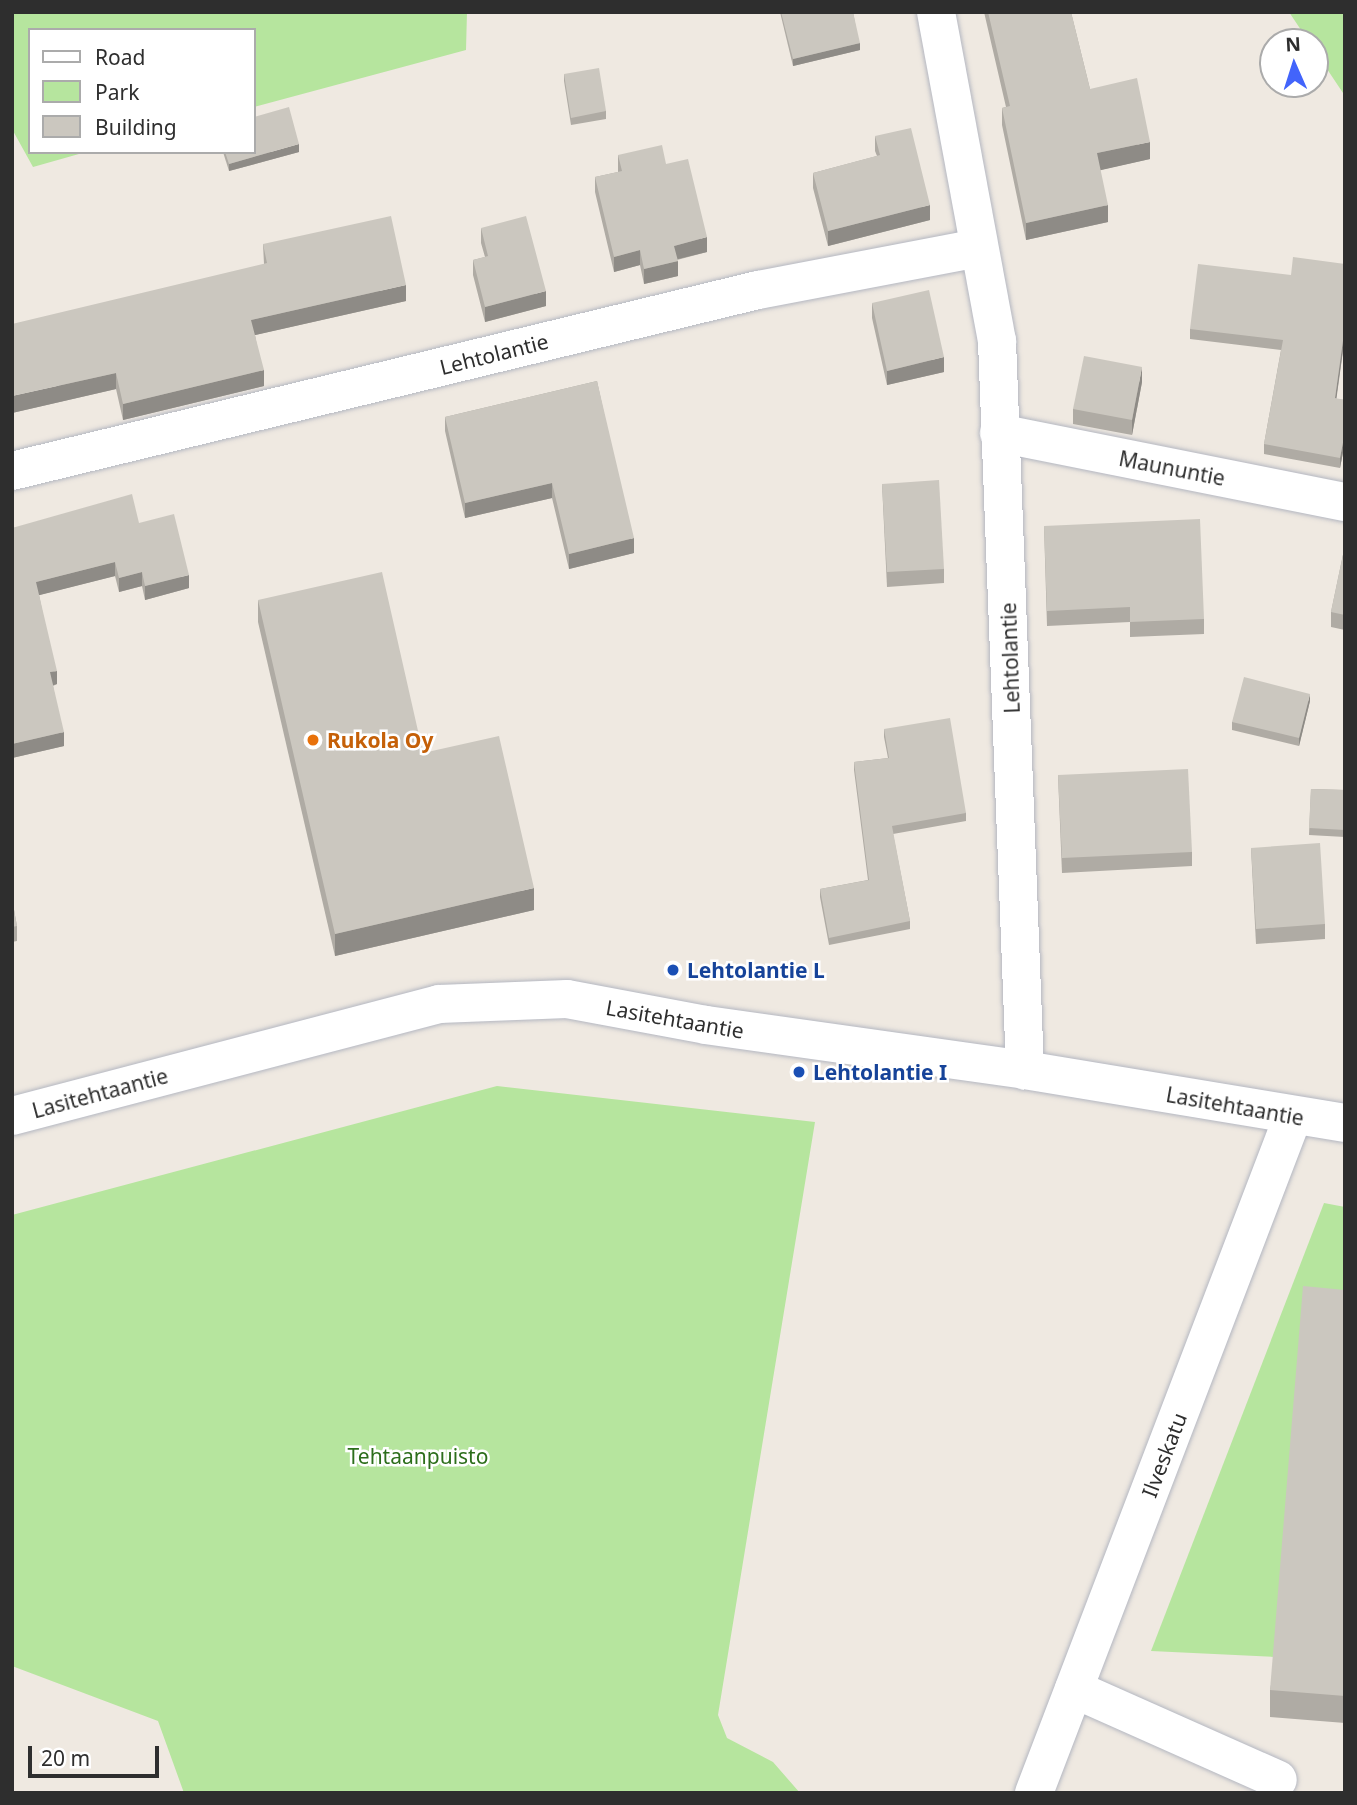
<!DOCTYPE html>
<style>
body{margin:0}
#map{position:relative;width:1357px;height:1805px;overflow:hidden;background:#efe9e1;font-family:"Noto Sans",sans-serif}
div>[style]{position:absolute}
.green>*{inset:0;background:#b6e59e}
.roads{filter:drop-shadow(0 0 2px #b4b7c1) drop-shadow(0 0 2px #b4b7c1)}
.minor>*{height:38px;margin:-19px;padding:0 19px;transform-origin:19px;border-radius:19px;background:#fff}
.wall>*{inset:0;background:#afaba4}
.shaded-wall>*{inset:0;background:#8e8b86}
.building>*{inset:0;background:#cbc7bf}
.dots>*{width:19px;height:19px;translate:-50% -50%;box-sizing:border-box;border:4px solid #fff;border-radius:50%}
span{translate:-50% -50%;white-space:nowrap;text-align:center;line-height:1.15;-webkit-text-stroke:5px #fff;paint-order:stroke}
.street-label{font-size:21px;color:#2e2e2e}
.food-label{font-size:21px;color:#c56008;font-weight:700}
.left{translate:0 -50%;text-align:left}
.transit-label{font-size:21px;color:#164399;font-weight:700}
.park-label{font-size:21px;color:#2c6e1b}
.frame{position:absolute;inset:0;border:14px solid #2e2e2e;pointer-events:none}
.legend{position:absolute;left:28px;top:28px;width:228px;height:126px;box-sizing:border-box;background:#fff;border:2px solid #ababab;margin:0;padding:9px 12px;list-style:none;font-size:21px;color:#2e2e2e}
.legend li{display:flex;align-items:center;gap:14px;height:35px}
.legend b{width:35px;border:2px solid #ababab}
.north{position:absolute;left:1259px;top:28px;width:70px;height:70px;box-sizing:border-box;background:#fff;border:2px solid #ababab;border-radius:50%;rotate:357deg;font-size:19px;font-weight:700;line-height:28px;text-align:center;color:#2e2e2e}
.north::after{content:'';display:block;margin:auto;width:24px;height:32px;background:#4264fb;clip-path:polygon(50% 0,100% 100%,50% 72%,0 100%)}
.scale{position:absolute;left:28px;top:1746px;width:131px;height:32px;box-sizing:border-box;border:4px solid #2e2e2e;border-top:0;padding-left:9px;font-size:21px;line-height:24px;white-space:nowrap;color:#2e2e2e;-webkit-text-stroke:5px #fff;paint-order:stroke}
</style>
<div id="map">
<div class="green">
<i style="clip-path:polygon(12px 12px,467px 12px,466px 50px,254px 107px,254px 30px,30px 30px,30px 152px,86px 152px,33px 167px,12px 129px)"></i>
<i style="clip-path:polygon(1289px 12px,1345px 12px,1345px 96px,1315px 51px,1315px 42px,1309px 42px)"></i>
<i style="clip-path:polygon(497px 1086px,815px 1122px,718px 1715px,727px 1738px,773px 1762px,800px 1793px,184px 1793px,158px 1721px,12px 1666px,12px 1215px)"></i>
<i style="clip-path:polygon(1324px 1203px,1345px 1207px,1345px 1317px,1275px 1657px,1151px 1651px)"></i>
</div>
<div class="roads">
<div class="minor">
<i style="left:936px;top:12px;width:335px;rotate:79.5deg"></i>
<i style="left:997px;top:341px;width:730px;rotate:87.8deg"></i>
<i style="left:999px;top:433px;width:353px;rotate:11.3deg"></i>
<i style="left:12px;top:471px;width:768px;rotate:-13.64deg"></i>
<i style="left:758px;top:290px;width:224px;rotate:-10.8deg"></i>
<i style="left:12px;top:1116px;width:441px;rotate:-14.7deg"></i>
<i style="left:439px;top:1004px;width:128px;rotate:-2.2deg"></i>
<i style="left:567px;top:999px;width:141px;rotate:10.6deg"></i>
<i style="left:706px;top:1025px;width:322px;rotate:8deg"></i>
<i style="left:1025px;top:1070px;width:324px;rotate:9.4deg"></i>
<i style="left:1074px;top:1689px;width:223px;rotate:24deg"></i>
<i style="left:1034px;top:1793px;width:725px;rotate:-69.06deg"></i>
</div>
</div>
<div class="wall">
<i style="clip-path:polygon(780px 12px,853px 12px,860px 50px,793px 66px)"></i>
<i style="clip-path:polygon(984px 12px,1071px 12px,1090px 89px,1150px 159px,1100px 170px,1108px 222px,1026px 240px,1002px 125px,1002px 108px,1006px 107px)"></i>
<i style="clip-path:polygon(564px 74px,606px 111px,606px 119px,571px 125px,564px 81px)"></i>
<i style="clip-path:polygon(875px 136px,930px 220px,828px 246px,813px 188px,813px 173px,877px 156px,875px 151px)"></i>
<i style="clip-path:polygon(223px 152px,299px 152px,229px 171px)"></i>
<i style="clip-path:polygon(618px 155px,666px 164px,707px 252px,677px 260px,678px 276px,644px 284px,640px 265px,614px 272px,595px 192px,595px 177px,618px 172px)"></i>
<i style="clip-path:polygon(481px 228px,546px 306px,485px 322px,473px 275px,473px 260px,485px 257px,481px 243px)"></i>
<i style="clip-path:polygon(263px 244px,406px 301px,255px 335px,264px 386px,123px 420px,116px 389px,12px 413px,264px 264px)"></i>
<i style="clip-path:polygon(1345px 264px,1345px 336px,1336px 399px,1345px 400px,1345px 442px,1340px 468px,1264px 454px,1264px 444px,1281px 350px,1190px 339px,1190px 329px,1291px 275px)"></i>
<i style="clip-path:polygon(872px 303px,944px 372px,887px 385px,872px 318px)"></i>
<i style="clip-path:polygon(597px 381px,634px 553px,569px 569px,552px 498px,465px 518px,445px 431px,445px 417px)"></i>
<i style="clip-path:polygon(1142px 382px,1132px 435px,1073px 424px,1073px 409px)"></i>
<i style="clip-path:polygon(882px 484px,944px 569px,944px 583px,887px 587px)"></i>
<i style="clip-path:polygon(139px 523px,189px 588px,145px 600px,142px 586px,119px 592px,115px 576px,39px 595px,57px 684px,53px 686px,64px 746px,12px 758px,12px 528px)"></i>
<i style="clip-path:polygon(1044px 526px,1204px 619px,1204px 634px,1130px 637px,1130px 622px,1047px 626px)"></i>
<i style="clip-path:polygon(1345px 545px,1345px 630px,1331px 627px,1331px 612px)"></i>
<i style="clip-path:polygon(258px 600px,423px 753px,534px 910px,335px 956px,258px 622px)"></i>
<i style="clip-path:polygon(1310px 701px,1299px 746px,1232px 730px,1232px 722px)"></i>
<i style="clip-path:polygon(884px 729px,966px 813px,966px 821px,893px 834px,910px 921px,910px 929px,829px 945px,820px 897px,820px 889px,868px 880px,854px 770px,854px 762px,888px 758px,884px 737px)"></i>
<i style="clip-path:polygon(1058px 775px,1192px 852px,1192px 866px,1062px 873px)"></i>
<i style="clip-path:polygon(1311px 789px,1345px 790px,1345px 837px,1309px 835px)"></i>
<i style="clip-path:polygon(1251px 848px,1325px 924px,1325px 939px,1256px 944px)"></i>
<i style="clip-path:polygon(12px 899px,17px 926px,17px 941px,12px 942px)"></i>
<i style="clip-path:polygon(1345px 1290px,1345px 1723px,1270px 1717px,1270px 1690px)"></i>
</div>
<div class="shaded-wall">
<i style="clip-path:polygon(860px 43px,860px 50px,793px 66px,793px 59px)"></i>
<i style="clip-path:polygon(1150px 142px,1150px 159px,1097px 171px,1097px 153px)"></i>
<i style="clip-path:polygon(299px 144px,299px 152px,229px 171px,229px 164px)"></i>
<i style="clip-path:polygon(930px 205px,930px 220px,828px 246px,828px 231px)"></i>
<i style="clip-path:polygon(1108px 205px,1108px 222px,1026px 240px,1026px 223px)"></i>
<i style="clip-path:polygon(707px 237px,707px 252px,674px 260px,674px 246px)"></i>
<i style="clip-path:polygon(640px 250px,640px 265px,614px 272px,614px 257px)"></i>
<i style="clip-path:polygon(678px 261px,678px 276px,644px 284px,644px 269px)"></i>
<i style="clip-path:polygon(406px 285px,406px 301px,251px 336px,251px 320px)"></i>
<i style="clip-path:polygon(546px 291px,546px 306px,485px 322px,485px 307px)"></i>
<i style="clip-path:polygon(1345px 326px,1345px 336px,1335px 409px,1335px 398px)"></i>
<i style="clip-path:polygon(944px 357px,944px 372px,887px 385px,887px 371px)"></i>
<i style="clip-path:polygon(1142px 367px,1142px 382px,1132px 435px,1132px 420px)"></i>
<i style="clip-path:polygon(264px 370px,264px 386px,123px 420px,123px 404px)"></i>
<i style="clip-path:polygon(116px 373px,116px 389px,12px 413px,12px 396px)"></i>
<i style="clip-path:polygon(1345px 432px,1345px 442px,1340px 468px,1340px 458px)"></i>
<i style="clip-path:polygon(552px 483px,552px 498px,465px 518px,465px 503px)"></i>
<i style="clip-path:polygon(634px 538px,634px 553px,569px 569px,569px 554px)"></i>
<i style="clip-path:polygon(115px 562px,115px 576px,36px 596px,36px 582px)"></i>
<i style="clip-path:polygon(142px 572px,142px 586px,119px 592px,119px 578px)"></i>
<i style="clip-path:polygon(189px 575px,189px 588px,145px 600px,145px 586px)"></i>
<i style="clip-path:polygon(57px 671px,57px 684px,50px 686px,50px 672px)"></i>
<i style="clip-path:polygon(1310px 694px,1310px 701px,1299px 746px,1299px 738px)"></i>
<i style="clip-path:polygon(64px 732px,64px 746px,12px 758px,12px 744px)"></i>
<i style="clip-path:polygon(534px 888px,534px 910px,335px 956px,335px 934px)"></i>
</div>
<div class="building">
<i style="clip-path:polygon(781px 12px,853px 12px,860px 43px,793px 59px)"></i>
<i style="clip-path:polygon(988px 12px,1071px 12px,1090px 89px,1137px 78px,1150px 142px,1097px 153px,1108px 205px,1026px 223px,1002px 108px,1010px 106px)"></i>
<i style="clip-path:polygon(599px 68px,606px 111px,571px 118px,564px 74px)"></i>
<i style="clip-path:polygon(289px 107px,299px 144px,229px 164px,225px 152px,254px 152px,254px 117px)"></i>
<i style="clip-path:polygon(911px 128px,930px 205px,828px 231px,813px 173px,880px 155px,875px 136px)"></i>
<i style="clip-path:polygon(662px 145px,666px 164px,688px 159px,707px 237px,674px 246px,678px 261px,644px 269px,640px 250px,614px 257px,595px 177px,622px 171px,618px 155px)"></i>
<i style="clip-path:polygon(391px 216px,406px 285px,251px 320px,264px 370px,123px 404px,116px 373px,12px 396px,12px 324px,267px 263px,263px 244px)"></i>
<i style="clip-path:polygon(526px 216px,546px 291px,485px 307px,473px 260px,488px 256px,481px 228px)"></i>
<i style="clip-path:polygon(1293px 257px,1345px 264px,1345px 326px,1335px 398px,1345px 400px,1345px 432px,1340px 458px,1264px 444px,1283px 340px,1190px 329px,1198px 264px,1291px 275px)"></i>
<i style="clip-path:polygon(929px 290px,944px 357px,887px 371px,872px 303px)"></i>
<i style="clip-path:polygon(1084px 356px,1142px 367px,1132px 420px,1073px 409px)"></i>
<i style="clip-path:polygon(597px 381px,634px 538px,569px 554px,552px 483px,465px 503px,445px 417px)"></i>
<i style="clip-path:polygon(939px 480px,944px 569px,887px 572px,882px 484px)"></i>
<i style="clip-path:polygon(132px 494px,139px 523px,174px 514px,189px 575px,145px 586px,142px 572px,119px 578px,115px 562px,36px 582px,57px 671px,50px 672px,64px 732px,12px 744px,12px 528px)"></i>
<i style="clip-path:polygon(1200px 519px,1204px 619px,1130px 622px,1130px 607px,1047px 611px,1044px 526px)"></i>
<i style="clip-path:polygon(1345px 545px,1345px 615px,1331px 612px)"></i>
<i style="clip-path:polygon(382px 572px,423px 753px,499px 736px,534px 888px,335px 934px,258px 600px)"></i>
<i style="clip-path:polygon(1244px 677px,1310px 694px,1299px 738px,1232px 722px)"></i>
<i style="clip-path:polygon(950px 718px,966px 813px,892px 826px,910px 921px,829px 938px,820px 889px,869px 880px,854px 762px,889px 758px,884px 729px)"></i>
<i style="clip-path:polygon(1188px 769px,1192px 852px,1062px 858px,1058px 775px)"></i>
<i style="clip-path:polygon(1311px 789px,1345px 790px,1345px 830px,1309px 828px)"></i>
<i style="clip-path:polygon(1320px 843px,1325px 924px,1256px 929px,1251px 848px)"></i>
<i style="clip-path:polygon(12px 899px,17px 926px,12px 927px)"></i>
<i style="clip-path:polygon(1303px 1286px,1345px 1290px,1345px 1696px,1270px 1690px)"></i>
</div>
<div class="dots">
<i style="left:313px;top:740px;background:#e8710a"></i>
<i style="left:673px;top:970px;background:#1a4fb4"></i>
<i style="left:799px;top:1072px;background:#1a4fb4"></i>
</div>
<div class="street-label">
<span style="left:494px;top:354px;rotate:-14deg">Lehtolantie</span>
<span style="left:1172px;top:468px;rotate:11deg">Maununtie</span>
<span style="left:1010px;top:658px;rotate:-92deg">Lehtolantie</span>
<span style="left:675px;top:1019px;rotate:10deg">Lasitehtaantie</span>
<span style="left:100px;top:1093px;rotate:-15deg">Lasitehtaantie</span>
<span style="left:1235px;top:1106px;rotate:10deg">Lasitehtaantie</span>
<span style="left:1164px;top:1455px;rotate:-69deg">Ilveskatu</span>
</div>
<div class="food-label">
<span class="left" style="left:327px;top:740px">Rukola Oy</span>
</div>
<div class="transit-label">
<span class="left" style="left:687px;top:970px">Lehtolantie L</span>
<span class="left" style="left:813px;top:1072px">Lehtolantie I</span>
</div>
<div class="park-label">
<span style="left:418px;top:1456px">Tehtaanpuisto</span>
</div>
<div class="frame"></div>
<ul class="legend">
<li><b style="height:9px;background:#fff"></b>Road</li>
<li><b style="height:19px;background:#b6e59e"></b>Park</li>
<li><b style="height:19px;background:#cbc7bf"></b>Building</li>
</ul>
<div class="north">N</div>
<div class="scale">20 m</div>
</div>
